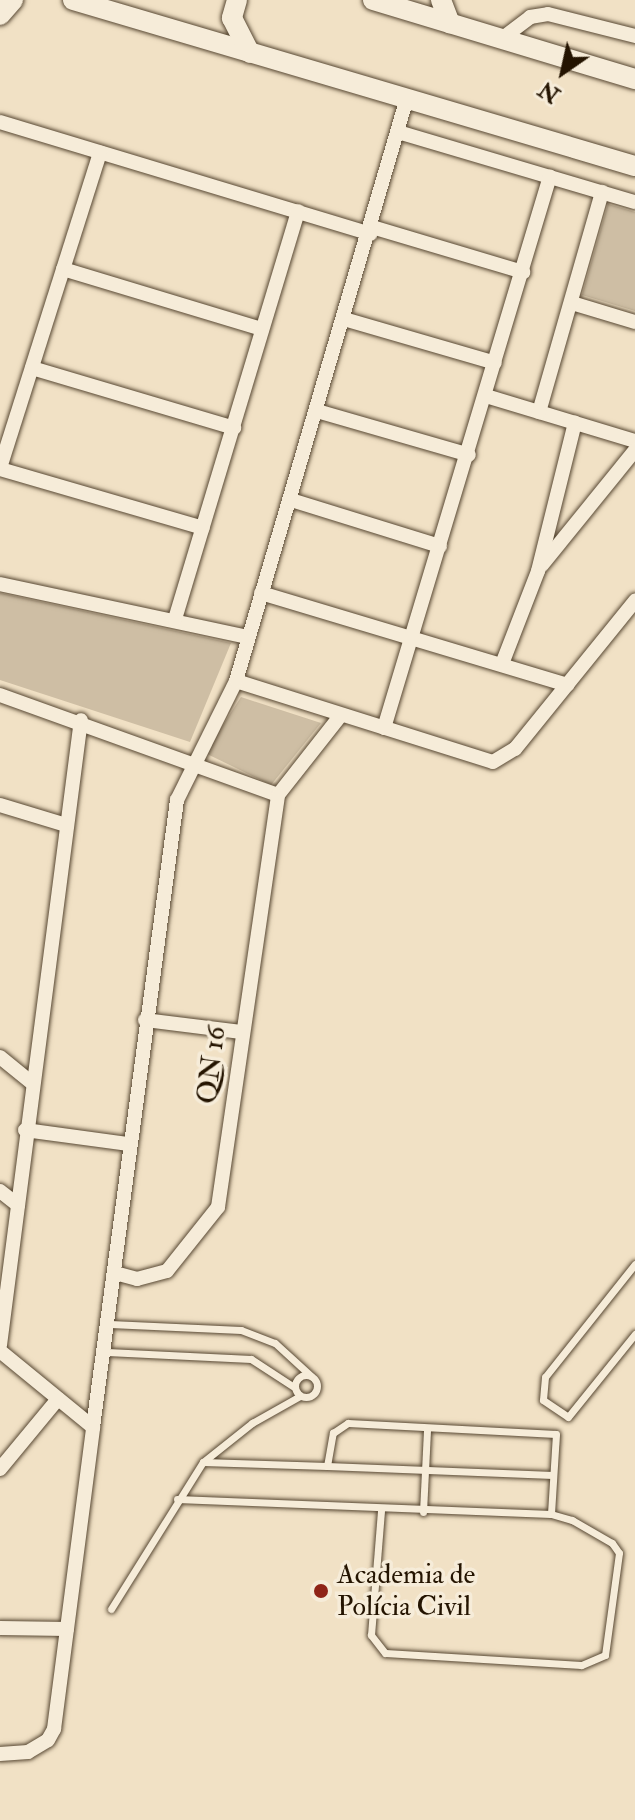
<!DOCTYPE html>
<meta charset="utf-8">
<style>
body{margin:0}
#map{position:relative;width:635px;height:1820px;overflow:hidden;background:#f1e1c5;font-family:"IM FELL Double Pica",serif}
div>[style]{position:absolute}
.green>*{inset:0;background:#cebea4}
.roads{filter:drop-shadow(0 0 2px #574732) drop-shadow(0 0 2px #574732)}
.service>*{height:7px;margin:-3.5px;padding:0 3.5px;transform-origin:3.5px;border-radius:3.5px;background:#f6ecd9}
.service>.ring{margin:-3.5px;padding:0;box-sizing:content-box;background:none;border:7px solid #f6ecd9;border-radius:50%}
.minor>*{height:14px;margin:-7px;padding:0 7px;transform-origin:7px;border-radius:7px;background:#f6ecd9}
.secondary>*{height:20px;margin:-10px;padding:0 10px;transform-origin:10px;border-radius:10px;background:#f6ecd9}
.dots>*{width:22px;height:22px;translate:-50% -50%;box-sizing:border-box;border:4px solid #f6ecd9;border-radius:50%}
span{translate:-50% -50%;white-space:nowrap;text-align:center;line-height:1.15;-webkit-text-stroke:7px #f6ecd9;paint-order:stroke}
.street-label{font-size:28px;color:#241401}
.poi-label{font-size:28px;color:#241401}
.left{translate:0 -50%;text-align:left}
.north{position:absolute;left:523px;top:32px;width:80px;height:80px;-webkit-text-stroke:6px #f6ecd9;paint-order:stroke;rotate:214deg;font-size:22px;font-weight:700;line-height:32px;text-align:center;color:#241401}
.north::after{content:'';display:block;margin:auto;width:28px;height:36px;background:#241401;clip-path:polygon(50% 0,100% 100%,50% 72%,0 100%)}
</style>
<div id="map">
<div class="green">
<i style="clip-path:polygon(608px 204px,635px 212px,635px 311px,582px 295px)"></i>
<i style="clip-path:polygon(0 593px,231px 643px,190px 742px,0 680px)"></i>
<i style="clip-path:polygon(241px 697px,321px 723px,271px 785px,205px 753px)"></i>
</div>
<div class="roads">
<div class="service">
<i style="left:635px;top:1264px;width:144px;rotate:128.5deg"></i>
<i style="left:545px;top:1377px;width:23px;rotate:95deg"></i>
<i style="left:543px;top:1400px;width:30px;rotate:34deg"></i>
<i style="left:568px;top:1417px;width:107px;rotate:-51.1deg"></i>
<i style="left:110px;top:1324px;width:131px;rotate:2.6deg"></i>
<i style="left:241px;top:1330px;width:36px;rotate:21deg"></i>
<i style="left:275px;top:1343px;width:49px;rotate:42.5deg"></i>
<i style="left:107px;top:1352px;width:144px;rotate:2.8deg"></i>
<i style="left:251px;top:1359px;width:51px;rotate:33.1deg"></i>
<i class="ring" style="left:295px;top:1375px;width:15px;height:15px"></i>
<i style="left:203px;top:1462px;width:124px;rotate:1.8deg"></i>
<i style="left:327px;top:1466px;width:34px;rotate:-80deg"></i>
<i style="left:333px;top:1433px;width:18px;rotate:-34deg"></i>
<i style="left:348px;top:1423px;width:208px;rotate:3deg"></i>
<i style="left:556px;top:1434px;width:80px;rotate:93.6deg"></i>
<i style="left:327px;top:1466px;width:226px;rotate:2.3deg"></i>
<i style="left:177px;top:1499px;width:374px;rotate:2.3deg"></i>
<i style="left:551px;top:1514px;width:22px;rotate:16deg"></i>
<i style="left:572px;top:1520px;width:46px;rotate:29.9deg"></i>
<i style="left:612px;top:1543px;width:12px;rotate:55deg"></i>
<i style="left:619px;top:1553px;width:103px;rotate:97.8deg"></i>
<i style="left:605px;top:1655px;width:26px;rotate:157deg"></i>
<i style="left:581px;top:1665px;width:196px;rotate:-176.5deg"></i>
<i style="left:385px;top:1653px;width:23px;rotate:-128deg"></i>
<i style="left:371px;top:1635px;width:125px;rotate:-85.4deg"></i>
<i style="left:423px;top:1512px;width:83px;rotate:-87.2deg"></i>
<i style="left:111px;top:1609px;width:173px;rotate:-58deg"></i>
<i style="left:203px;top:1462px;width:63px;rotate:-38.5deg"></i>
<i style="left:252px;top:1423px;width:55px;rotate:-29.4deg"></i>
</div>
<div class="minor">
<i style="left:500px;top:40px;width:38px;rotate:-37deg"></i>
<i style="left:530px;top:17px;width:18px;rotate:-9deg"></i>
<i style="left:548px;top:14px;width:90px;rotate:14.2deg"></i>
<i style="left:0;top:122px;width:387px;rotate:16.8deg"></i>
<i style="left:398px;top:132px;width:247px;rotate:16.5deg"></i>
<i style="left:372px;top:227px;width:158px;rotate:16.6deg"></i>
<i style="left:63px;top:269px;width:208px;rotate:16.8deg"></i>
<i style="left:572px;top:303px;width:66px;rotate:16.8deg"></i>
<i style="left:344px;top:319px;width:157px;rotate:16.2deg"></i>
<i style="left:32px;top:368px;width:211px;rotate:16.5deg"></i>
<i style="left:486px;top:396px;width:156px;rotate:16.8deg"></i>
<i style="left:317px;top:411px;width:158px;rotate:16.1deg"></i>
<i style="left:539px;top:412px;width:229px;rotate:-74deg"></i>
<i style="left:0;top:468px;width:331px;rotate:-72.4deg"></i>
<i style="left:0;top:469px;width:211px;rotate:16.2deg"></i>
<i style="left:291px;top:500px;width:156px;rotate:17.2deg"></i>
<i style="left:542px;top:565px;width:148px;rotate:-51deg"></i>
<i style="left:0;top:584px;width:254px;rotate:12.1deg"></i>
<i style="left:261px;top:593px;width:320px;rotate:16.7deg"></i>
<i style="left:175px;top:619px;width:426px;rotate:-73.2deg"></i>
<i style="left:502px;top:664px;width:100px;rotate:-68.8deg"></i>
<i style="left:538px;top:571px;width:153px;rotate:-76deg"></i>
<i style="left:236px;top:681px;width:269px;rotate:17.5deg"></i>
<i style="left:493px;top:762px;width:26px;rotate:-31deg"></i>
<i style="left:515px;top:749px;width:191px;rotate:-51deg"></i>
<i style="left:0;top:695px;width:295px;rotate:19.8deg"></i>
<i style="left:384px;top:728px;width:576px;rotate:-73.26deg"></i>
<i style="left:278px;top:795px;width:102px;rotate:-51.8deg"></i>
<i style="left:0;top:805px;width:69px;rotate:16.9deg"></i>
<i style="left:145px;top:1020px;width:98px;rotate:7.1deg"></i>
<i style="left:0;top:1057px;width:41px;rotate:39.1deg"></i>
<i style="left:25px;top:1130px;width:105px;rotate:7.7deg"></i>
<i style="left:0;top:1191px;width:23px;rotate:38deg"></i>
<i style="left:115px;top:1273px;width:23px;rotate:15deg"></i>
<i style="left:137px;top:1279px;width:31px;rotate:-15deg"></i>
<i style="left:167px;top:1271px;width:82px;rotate:-51.4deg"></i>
<i style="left:218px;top:1207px;width:416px;rotate:-81.7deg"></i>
<i style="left:0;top:1345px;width:630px;rotate:-82.62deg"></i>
<i style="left:0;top:1351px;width:120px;rotate:39.3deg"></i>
<i style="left:93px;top:1427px;width:633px;rotate:-82.37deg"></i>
<i style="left:177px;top:800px;width:133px;rotate:-63.6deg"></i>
<i style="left:236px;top:681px;width:604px;rotate:-73.66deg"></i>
<i style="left:0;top:1469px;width:91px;rotate:-50.4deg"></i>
<i style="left:0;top:1628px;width:67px;rotate:0.9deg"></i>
<i style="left:0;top:1754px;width:28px;rotate:-4deg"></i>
<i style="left:28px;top:1752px;width:23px;rotate:-31deg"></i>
<i style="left:48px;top:1740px;width:13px;rotate:-61deg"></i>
<i style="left:54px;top:1729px;width:305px;rotate:-82.6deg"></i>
</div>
<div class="secondary">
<i style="left:73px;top:0;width:586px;rotate:16.46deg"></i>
<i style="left:237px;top:0;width:19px;rotate:106deg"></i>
<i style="left:232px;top:18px;width:39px;rotate:63deg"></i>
<i style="left:373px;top:0;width:274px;rotate:16.8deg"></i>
<i style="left:441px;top:0;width:25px;rotate:69deg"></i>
<i style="left:0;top:15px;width:20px;rotate:-49deg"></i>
</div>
</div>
<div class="dots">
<i style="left:321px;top:1591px;background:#8f2418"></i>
</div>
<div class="street-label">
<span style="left:212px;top:1065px;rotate:-83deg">QN 16</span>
</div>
<div class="poi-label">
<span class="left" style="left:337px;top:1591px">Academia de<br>Polícia Civil</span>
</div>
<div class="north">N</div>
</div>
